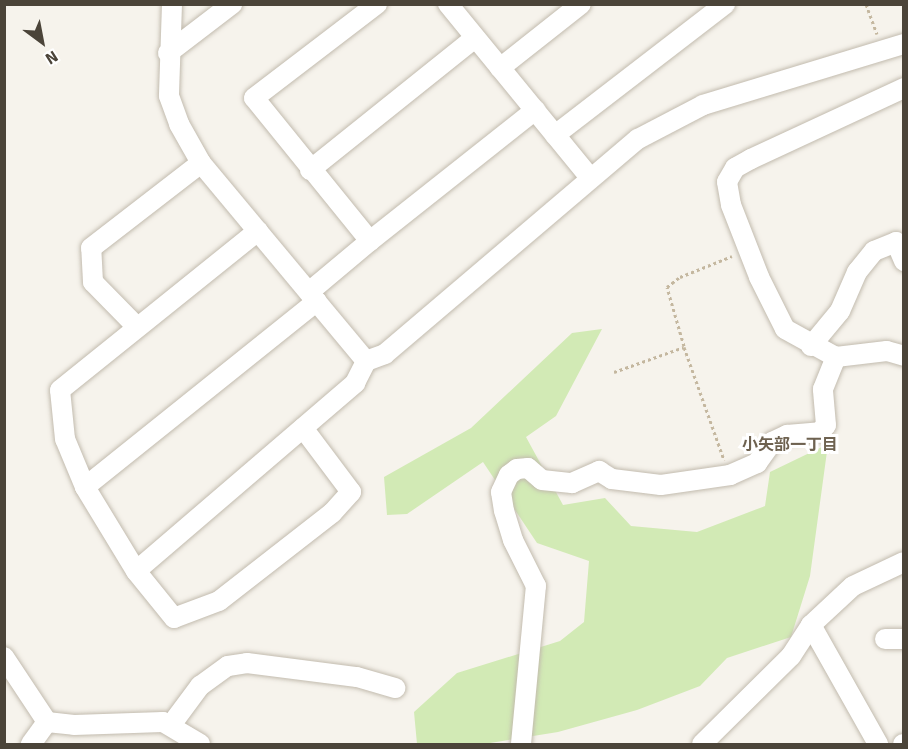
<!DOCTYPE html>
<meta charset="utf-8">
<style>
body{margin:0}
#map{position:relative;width:908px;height:749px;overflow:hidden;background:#f6f3ec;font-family:Signika,"Noto Sans JP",sans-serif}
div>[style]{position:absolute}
.green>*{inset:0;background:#d2eab5}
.path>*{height:3px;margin-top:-1.5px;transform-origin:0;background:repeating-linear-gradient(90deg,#c4b79f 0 3px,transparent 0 6px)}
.roads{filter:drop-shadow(0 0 2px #c2bbae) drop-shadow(0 0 2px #c2bbae)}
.minor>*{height:20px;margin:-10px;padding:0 10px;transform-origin:10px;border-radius:10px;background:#fff}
span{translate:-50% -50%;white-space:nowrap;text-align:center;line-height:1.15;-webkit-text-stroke:6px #fff;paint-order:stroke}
.neighbourhood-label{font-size:16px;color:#6e6250;font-weight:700}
.frame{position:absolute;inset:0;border:6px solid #4b4439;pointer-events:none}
.north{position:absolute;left:12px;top:12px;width:60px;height:60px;-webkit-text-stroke:4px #fff;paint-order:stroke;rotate:148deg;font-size:16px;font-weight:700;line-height:24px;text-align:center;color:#4b4439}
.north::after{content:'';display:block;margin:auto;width:21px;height:27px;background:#4b4439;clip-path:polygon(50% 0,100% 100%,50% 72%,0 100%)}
</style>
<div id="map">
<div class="green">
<i style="clip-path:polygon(602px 329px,556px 416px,526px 437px,563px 505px,605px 498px,631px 526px,697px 532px,765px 506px,770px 472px,828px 444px,810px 576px,791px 637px,727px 658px,700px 686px,637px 710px,558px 732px,484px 744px,417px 744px,414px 712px,457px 673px,560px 641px,584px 622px,589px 561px,537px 543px,483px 462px,407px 514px,387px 515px,384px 477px,471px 428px,572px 333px)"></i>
</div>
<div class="path">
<i style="left:866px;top:4px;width:32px;rotate:70deg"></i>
<i style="left:684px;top:346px;width:61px;rotate:-106.1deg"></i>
<i style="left:667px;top:287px;width:16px;rotate:-38deg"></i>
<i style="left:680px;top:277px;width:56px;rotate:-22deg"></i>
<i style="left:614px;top:372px;width:74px;rotate:-19.7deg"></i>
<i style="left:684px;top:347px;width:120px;rotate:70.5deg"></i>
</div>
<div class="roads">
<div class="minor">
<i style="left:172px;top:4px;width:92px;rotate:91.9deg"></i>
<i style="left:169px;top:96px;width:30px;rotate:70deg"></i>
<i style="left:179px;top:124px;width:45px;rotate:60.6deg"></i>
<i style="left:201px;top:163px;width:258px;rotate:50.2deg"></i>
<i style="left:448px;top:4px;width:222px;rotate:50.7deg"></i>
<i style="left:168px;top:53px;width:81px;rotate:-37.4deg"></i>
<i style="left:500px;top:68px;width:103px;rotate:-38.3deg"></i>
<i style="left:904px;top:88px;width:169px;rotate:155.1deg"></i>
<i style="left:751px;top:159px;width:18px;rotate:151deg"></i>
<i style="left:735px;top:168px;width:16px;rotate:120deg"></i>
<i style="left:727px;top:182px;width:23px;rotate:80deg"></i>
<i style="left:731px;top:205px;width:77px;rotate:68.7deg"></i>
<i style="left:759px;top:277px;width:58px;rotate:63.4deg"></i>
<i style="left:785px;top:329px;width:58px;rotate:28.8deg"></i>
<i style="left:836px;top:357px;width:51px;rotate:-6.7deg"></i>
<i style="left:887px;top:351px;width:18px;rotate:16deg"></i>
<i style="left:555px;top:135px;width:215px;rotate:-37.6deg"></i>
<i style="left:310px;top:170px;width:211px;rotate:-38.7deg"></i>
<i style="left:370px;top:241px;width:211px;rotate:-38.4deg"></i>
<i style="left:309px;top:292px;width:80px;rotate:-39.9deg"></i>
<i style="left:370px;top:241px;width:184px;rotate:-129deg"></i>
<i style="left:254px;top:98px;width:155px;rotate:-37.4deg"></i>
<i style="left:137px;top:327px;width:63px;rotate:-134.4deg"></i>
<i style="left:93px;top:282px;width:34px;rotate:-93deg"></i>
<i style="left:91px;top:248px;width:139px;rotate:-37.7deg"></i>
<i style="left:811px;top:346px;width:45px;rotate:-50.4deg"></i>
<i style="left:840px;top:311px;width:43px;rotate:-66.4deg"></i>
<i style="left:857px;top:272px;width:27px;rotate:-51deg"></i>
<i style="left:874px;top:251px;width:24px;rotate:-22deg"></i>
<i style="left:896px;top:242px;width:21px;rotate:67deg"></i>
<i style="left:303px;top:428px;width:80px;rotate:53.1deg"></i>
<i style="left:351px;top:492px;width:28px;rotate:132deg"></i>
<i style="left:332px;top:513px;width:143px;rotate:142.1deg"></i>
<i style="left:219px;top:601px;width:48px;rotate:159.3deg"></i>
<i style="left:174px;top:618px;width:60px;rotate:-129deg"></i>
<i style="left:136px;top:571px;width:98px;rotate:-121.3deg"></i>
<i style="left:85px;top:487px;width:297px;rotate:-38.7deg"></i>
<i style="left:85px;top:487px;width:52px;rotate:-112.6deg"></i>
<i style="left:65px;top:439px;width:49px;rotate:-95.8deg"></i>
<i style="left:60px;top:390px;width:254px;rotate:-38.8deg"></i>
<i style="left:136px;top:571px;width:289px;rotate:-40.6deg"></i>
<i style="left:355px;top:383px;width:25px;rotate:-63deg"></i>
<i style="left:366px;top:361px;width:20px;rotate:-20deg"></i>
<i style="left:385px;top:354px;width:332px;rotate:-40.4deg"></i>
<i style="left:638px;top:139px;width:73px;rotate:-27.6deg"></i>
<i style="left:703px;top:105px;width:210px;rotate:-16.9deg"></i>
<i style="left:811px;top:625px;width:137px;rotate:60.6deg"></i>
<i style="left:885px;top:639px;width:19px"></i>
<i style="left:4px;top:657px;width:78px;rotate:56.5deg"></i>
<i style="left:47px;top:722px;width:27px;rotate:6deg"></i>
<i style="left:74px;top:725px;width:89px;rotate:-1.9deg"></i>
<i style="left:163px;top:722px;width:43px;rotate:30.7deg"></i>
<i style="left:171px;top:725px;width:49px;rotate:-53.4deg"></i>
<i style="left:200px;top:686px;width:34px;rotate:-36deg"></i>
<i style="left:228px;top:666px;width:19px;rotate:-9deg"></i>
<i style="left:247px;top:663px;width:111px;rotate:7.3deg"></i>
<i style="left:357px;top:677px;width:40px;rotate:16deg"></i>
<i style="left:31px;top:744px;width:27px;rotate:-54deg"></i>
<i style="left:521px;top:744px;width:159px;rotate:-84.6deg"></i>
<i style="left:536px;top:586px;width:51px;rotate:-116.6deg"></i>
<i style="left:513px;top:540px;width:30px;rotate:-107deg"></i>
<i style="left:504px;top:511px;width:19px;rotate:-99deg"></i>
<i style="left:501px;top:492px;width:19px;rotate:-65deg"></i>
<i style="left:509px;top:475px;width:10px;rotate:-37deg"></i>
<i style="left:517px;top:469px;width:11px;rotate:-5deg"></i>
<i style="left:528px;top:468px;width:18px;rotate:41deg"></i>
<i style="left:542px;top:480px;width:30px;rotate:6deg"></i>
<i style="left:572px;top:483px;width:30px;rotate:-24deg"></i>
<i style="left:599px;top:471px;width:15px;rotate:32deg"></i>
<i style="left:612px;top:479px;width:49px;rotate:7deg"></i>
<i style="left:661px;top:485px;width:70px;rotate:-8.2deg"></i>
<i style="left:730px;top:475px;width:30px;rotate:-24deg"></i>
<i style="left:757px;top:463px;width:26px;rotate:-54deg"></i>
<i style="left:772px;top:442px;width:17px;rotate:-25deg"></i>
<i style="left:787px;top:435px;width:33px;rotate:-5deg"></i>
<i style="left:820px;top:432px;width:9px;rotate:-49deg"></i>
<i style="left:826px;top:425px;width:36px;rotate:-95deg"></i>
<i style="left:823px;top:389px;width:35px;rotate:-68deg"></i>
<i style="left:702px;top:744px;width:125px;rotate:-44.7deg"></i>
<i style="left:791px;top:656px;width:37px;rotate:-57deg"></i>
<i style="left:811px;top:625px;width:57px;rotate:-42.9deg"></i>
<i style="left:853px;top:586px;width:56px;rotate:-25.2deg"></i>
<i style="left:903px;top:744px;width:1px"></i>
</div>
</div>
<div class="neighbourhood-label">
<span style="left:790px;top:445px">小矢部一丁目</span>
</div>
<div class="frame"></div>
<div class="north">N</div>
</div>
